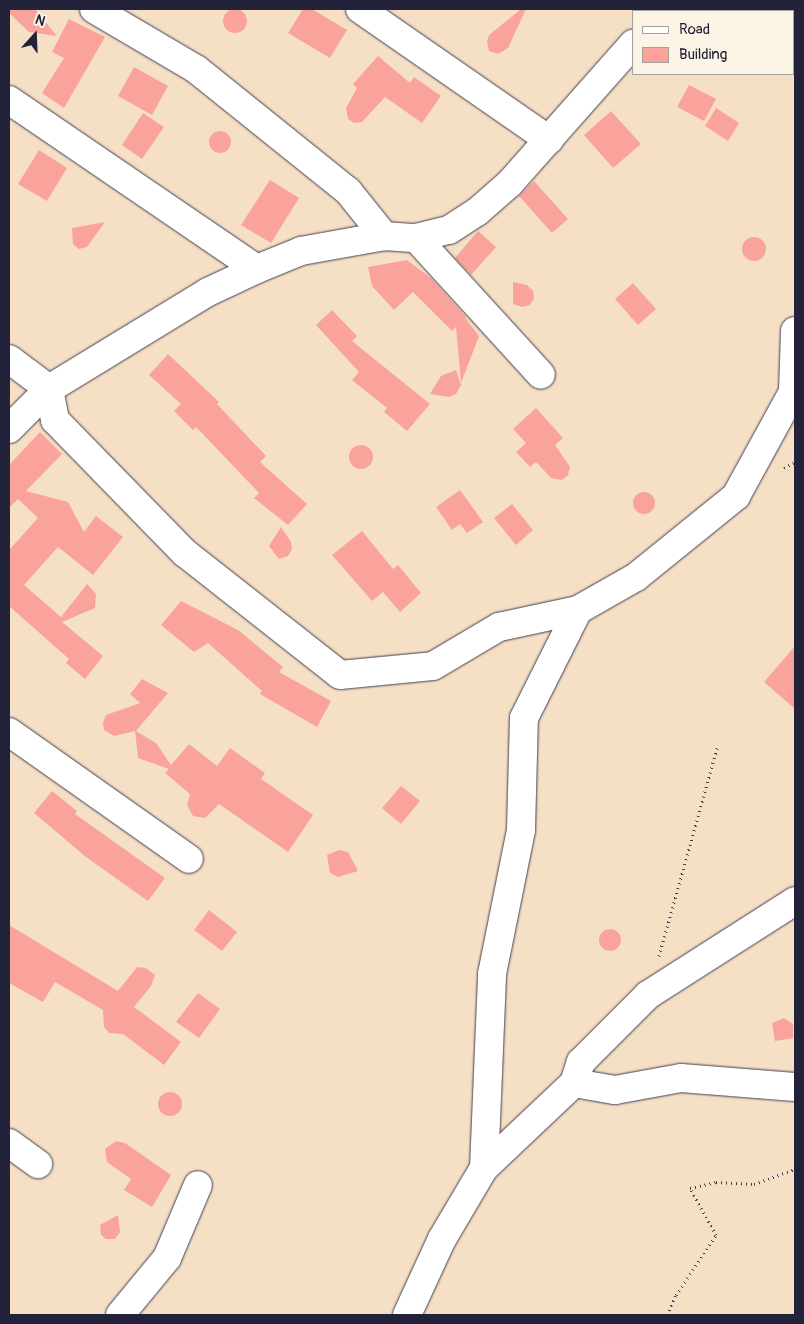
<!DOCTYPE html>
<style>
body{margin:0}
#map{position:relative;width:804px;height:1324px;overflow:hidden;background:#f6e0c5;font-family:Pangolin,sans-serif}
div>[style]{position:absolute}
.building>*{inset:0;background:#faa39d}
.round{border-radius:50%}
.path>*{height:3px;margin-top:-1.5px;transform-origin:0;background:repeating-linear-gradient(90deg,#423e50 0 1px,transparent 0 5px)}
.roads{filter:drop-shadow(0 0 1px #423e50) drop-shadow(0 0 1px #423e50)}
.minor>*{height:28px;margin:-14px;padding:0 14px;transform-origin:14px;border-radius:14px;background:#fff}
span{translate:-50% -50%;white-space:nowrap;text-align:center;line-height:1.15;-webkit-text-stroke:4px #fcf5e5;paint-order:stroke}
.frame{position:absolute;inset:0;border:10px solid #22223b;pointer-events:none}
.legend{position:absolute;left:632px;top:10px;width:162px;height:65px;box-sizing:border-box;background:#fcf5e5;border:1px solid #a5a1a1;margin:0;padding:6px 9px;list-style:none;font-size:15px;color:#22223b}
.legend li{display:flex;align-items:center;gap:10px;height:25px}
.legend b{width:25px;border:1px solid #a5a1a1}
.north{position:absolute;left:10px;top:10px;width:50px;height:50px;-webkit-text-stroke:4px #fcf5e5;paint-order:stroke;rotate:20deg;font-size:14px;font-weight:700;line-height:20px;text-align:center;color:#22223b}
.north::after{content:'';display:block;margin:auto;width:18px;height:22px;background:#22223b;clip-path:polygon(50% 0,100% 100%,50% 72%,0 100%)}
</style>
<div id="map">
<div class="building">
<i style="clip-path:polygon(9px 9px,35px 9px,57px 36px,29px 32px,9px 13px)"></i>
<i style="clip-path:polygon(303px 9px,312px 9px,347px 30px,330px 58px,288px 33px)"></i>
<i style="clip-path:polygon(521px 9px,526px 9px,508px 48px,498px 54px,489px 51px,487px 42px,489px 35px)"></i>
<i class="round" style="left:223px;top:9px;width:24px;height:24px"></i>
<i style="clip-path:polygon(69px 19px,105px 37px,64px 108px,42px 93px,64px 58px,52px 52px)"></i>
<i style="clip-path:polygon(378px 56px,410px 83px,414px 77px,441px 96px,422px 123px,385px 97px,362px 122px,354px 123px,348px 119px,346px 108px,357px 88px,353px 84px)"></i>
<i style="clip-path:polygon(134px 67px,168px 86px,152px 115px,118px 96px)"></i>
<i style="clip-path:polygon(689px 85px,716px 99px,704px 121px,677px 107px)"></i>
<i style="clip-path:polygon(716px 108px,739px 123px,728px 141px,705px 126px)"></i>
<i style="clip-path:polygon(611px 111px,641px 144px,613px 168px,584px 135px)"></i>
<i style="clip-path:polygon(143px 113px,164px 127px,142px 159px,122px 145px)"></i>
<i class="round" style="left:209px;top:131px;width:22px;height:22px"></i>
<i style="clip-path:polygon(39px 150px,67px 168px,47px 201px,18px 184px)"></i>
<i style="clip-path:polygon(270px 180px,299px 198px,271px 243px,241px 225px)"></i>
<i style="clip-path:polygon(534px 181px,568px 219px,552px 233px,519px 196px)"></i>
<i style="clip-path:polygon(105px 222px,87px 247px,79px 249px,73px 244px,72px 228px)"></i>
<i style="clip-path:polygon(478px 231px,496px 247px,471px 275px,455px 258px)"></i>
<i class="round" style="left:742px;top:237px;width:24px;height:24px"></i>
<i style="clip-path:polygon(407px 260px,432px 279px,466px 317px,465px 318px,479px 336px,461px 383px,456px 327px,452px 331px,413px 292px,394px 310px,372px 286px,368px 267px)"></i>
<i style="clip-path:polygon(513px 282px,527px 285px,533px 291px,534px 298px,530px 305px,522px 307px,513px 304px)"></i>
<i style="clip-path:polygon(633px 283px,656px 309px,638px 325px,615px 299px)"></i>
<i style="clip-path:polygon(332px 310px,357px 336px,352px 341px,430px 404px,407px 431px,384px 412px,387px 408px,352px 380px,359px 372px,316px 325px)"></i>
<i style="clip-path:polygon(168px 354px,219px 402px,217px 404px,266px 456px,260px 462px,307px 504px,288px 525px,254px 498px,259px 493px,196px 427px,193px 430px,174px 411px,181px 404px,149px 375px)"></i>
<i style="clip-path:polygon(456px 370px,461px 385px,456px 394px,449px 397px,430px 394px,441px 376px)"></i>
<i style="clip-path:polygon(536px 408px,563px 438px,555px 445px,570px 467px,568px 475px,562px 480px,551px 478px,536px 462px,530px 467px,516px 452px,526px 443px,513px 429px)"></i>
<i style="clip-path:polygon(40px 432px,62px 454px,26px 491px,68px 502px,84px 532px,96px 516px,123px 537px,93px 575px,58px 547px,24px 585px,61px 617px,87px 584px,96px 594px,95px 608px,62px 622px,103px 656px,85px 679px,66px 663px,69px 659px,9px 606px,9px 550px,38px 518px,18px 499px,9px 508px,9px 465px)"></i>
<i class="round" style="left:349px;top:445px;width:24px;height:24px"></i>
<i style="clip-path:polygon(460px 490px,483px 522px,467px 533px,460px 524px,452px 530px,436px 507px)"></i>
<i class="round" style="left:633px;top:492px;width:22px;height:22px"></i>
<i style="clip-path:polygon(512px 504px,533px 530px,516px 545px,494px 518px)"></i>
<i style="clip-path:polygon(281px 527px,291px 542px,292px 549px,288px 556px,279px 559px,269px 546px)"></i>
<i style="clip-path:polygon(362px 531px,393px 569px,398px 565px,421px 593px,400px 612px,383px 592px,372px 601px,332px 555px)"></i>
<i style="clip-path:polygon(181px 601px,238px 630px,283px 667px,279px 672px,331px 701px,317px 727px,260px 694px,262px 691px,208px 643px,194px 652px,161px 625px)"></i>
<i style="clip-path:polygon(795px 646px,795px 709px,764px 682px)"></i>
<i style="clip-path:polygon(142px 679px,168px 693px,136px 731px,156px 743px,171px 765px,189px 744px,217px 766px,230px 748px,265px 773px,261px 779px,313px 815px,288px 852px,219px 804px,205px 818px,193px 816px,187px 805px,190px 794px,165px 773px,169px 769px,138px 758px,135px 731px,114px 736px,104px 730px,103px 723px,106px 715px,140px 703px,130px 694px)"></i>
<i style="clip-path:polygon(401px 786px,420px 801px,401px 824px,382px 808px)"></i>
<i style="clip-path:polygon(52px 791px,77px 811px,75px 814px,165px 878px,148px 901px,86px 857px,34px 813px)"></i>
<i style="clip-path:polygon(339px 850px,348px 852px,358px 871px,338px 877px,330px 873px,327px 855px)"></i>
<i style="clip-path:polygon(209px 910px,237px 932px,222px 951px,194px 930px)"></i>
<i style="clip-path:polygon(9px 925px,118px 991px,137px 967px,146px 968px,155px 975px,151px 986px,134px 1007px,181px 1042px,164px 1065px,123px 1034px,109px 1033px,104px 1027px,103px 1010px,55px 982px,43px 1002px,9px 983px)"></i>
<i class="round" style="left:599px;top:929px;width:22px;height:22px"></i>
<i style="clip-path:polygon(198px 993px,220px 1009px,199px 1038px,176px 1022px)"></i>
<i style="clip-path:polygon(784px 1018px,793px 1024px,793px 1038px,775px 1041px,772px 1023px)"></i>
<i class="round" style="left:158px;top:1092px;width:24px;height:24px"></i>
<i style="clip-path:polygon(116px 1141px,125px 1143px,171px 1175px,152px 1207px,124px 1190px,131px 1179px,107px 1162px,105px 1149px)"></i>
<i style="clip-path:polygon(118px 1215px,120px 1232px,115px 1239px,106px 1239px,101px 1235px,100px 1225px)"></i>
</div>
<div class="path">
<i style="left:784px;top:468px;width:13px;rotate:-29deg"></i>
<i style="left:659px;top:956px;width:219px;rotate:-74.4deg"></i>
<i style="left:667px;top:1315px;width:22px;rotate:-66deg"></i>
<i style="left:676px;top:1295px;width:72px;rotate:-56.3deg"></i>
<i style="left:716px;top:1235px;width:54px;rotate:-119deg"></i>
<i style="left:690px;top:1188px;width:27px;rotate:-13deg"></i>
<i style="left:716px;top:1182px;width:38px;rotate:3deg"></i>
<i style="left:754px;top:1184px;width:44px;rotate:-20.1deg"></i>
</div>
<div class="roads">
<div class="minor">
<i style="left:94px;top:9px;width:118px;rotate:30.5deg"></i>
<i style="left:196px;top:69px;width:195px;rotate:38.8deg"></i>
<i style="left:348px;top:191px;width:58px;rotate:51.3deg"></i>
<i style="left:360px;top:9px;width:230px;rotate:34.7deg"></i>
<i style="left:658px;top:11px;width:3px;rotate:-45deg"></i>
<i style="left:9px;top:100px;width:300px;rotate:34.3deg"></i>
<i style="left:416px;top:238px;width:185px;rotate:47.6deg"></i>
<i style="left:9px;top:359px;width:50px;rotate:36.9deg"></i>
<i style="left:49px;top:389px;width:32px;rotate:79deg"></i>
<i style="left:55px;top:420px;width:186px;rotate:45.7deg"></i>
<i style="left:185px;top:553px;width:197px;rotate:38.2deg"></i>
<i style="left:340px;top:675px;width:93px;rotate:-5.5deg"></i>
<i style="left:433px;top:666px;width:77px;rotate:-30.6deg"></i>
<i style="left:499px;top:627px;width:81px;rotate:-12.1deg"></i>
<i style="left:9px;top:429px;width:57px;rotate:-45deg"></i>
<i style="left:49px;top:389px;width:186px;rotate:-31.4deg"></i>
<i style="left:208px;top:292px;width:54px;rotate:-25.1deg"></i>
<i style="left:257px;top:269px;width:48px;rotate:-22.2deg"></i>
<i style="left:301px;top:251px;width:84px;rotate:-10.2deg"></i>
<i style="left:384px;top:236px;width:32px;rotate:4deg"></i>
<i style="left:416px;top:238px;width:34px;rotate:-14deg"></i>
<i style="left:449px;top:230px;width:33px;rotate:-33deg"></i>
<i style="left:477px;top:212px;width:44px;rotate:-41.3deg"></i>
<i style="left:510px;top:183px;width:186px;rotate:-48.5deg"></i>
<i style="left:9px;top:732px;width:220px;rotate:35.2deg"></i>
<i style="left:574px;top:1083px;width:42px;rotate:9.7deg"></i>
<i style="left:615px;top:1090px;width:67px;rotate:-10.3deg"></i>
<i style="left:681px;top:1078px;width:114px;rotate:4.5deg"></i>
<i style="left:9px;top:1143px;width:36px;rotate:36deg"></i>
<i style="left:484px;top:1168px;width:194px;rotate:-87.6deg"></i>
<i style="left:492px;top:974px;width:147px;rotate:-78.6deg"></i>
<i style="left:521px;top:830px;width:112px;rotate:-88.5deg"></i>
<i style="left:524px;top:718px;width:121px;rotate:-63.4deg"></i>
<i style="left:578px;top:610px;width:67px;rotate:-29.6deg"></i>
<i style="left:636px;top:577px;width:129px;rotate:-39deg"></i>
<i style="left:736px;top:496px;width:119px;rotate:-61.3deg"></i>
<i style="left:793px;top:392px;width:61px;rotate:-88.1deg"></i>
<i style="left:120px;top:1315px;width:74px;rotate:-50.5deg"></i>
<i style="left:167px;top:1258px;width:79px;rotate:-67deg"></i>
<i style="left:407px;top:1315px;width:84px;rotate:-65.3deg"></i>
<i style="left:442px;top:1239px;width:82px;rotate:-59.4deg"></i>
<i style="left:484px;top:1168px;width:124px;rotate:-43.4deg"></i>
<i style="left:574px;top:1083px;width:22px;rotate:-72deg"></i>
<i style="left:581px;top:1062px;width:95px;rotate:-45deg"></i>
<i style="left:648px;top:995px;width:174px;rotate:-32.6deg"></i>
</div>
</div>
<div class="frame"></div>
<ul class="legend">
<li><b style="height:6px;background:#fff"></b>Road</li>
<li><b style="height:14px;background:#faa39d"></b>Building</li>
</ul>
<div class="north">N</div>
</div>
